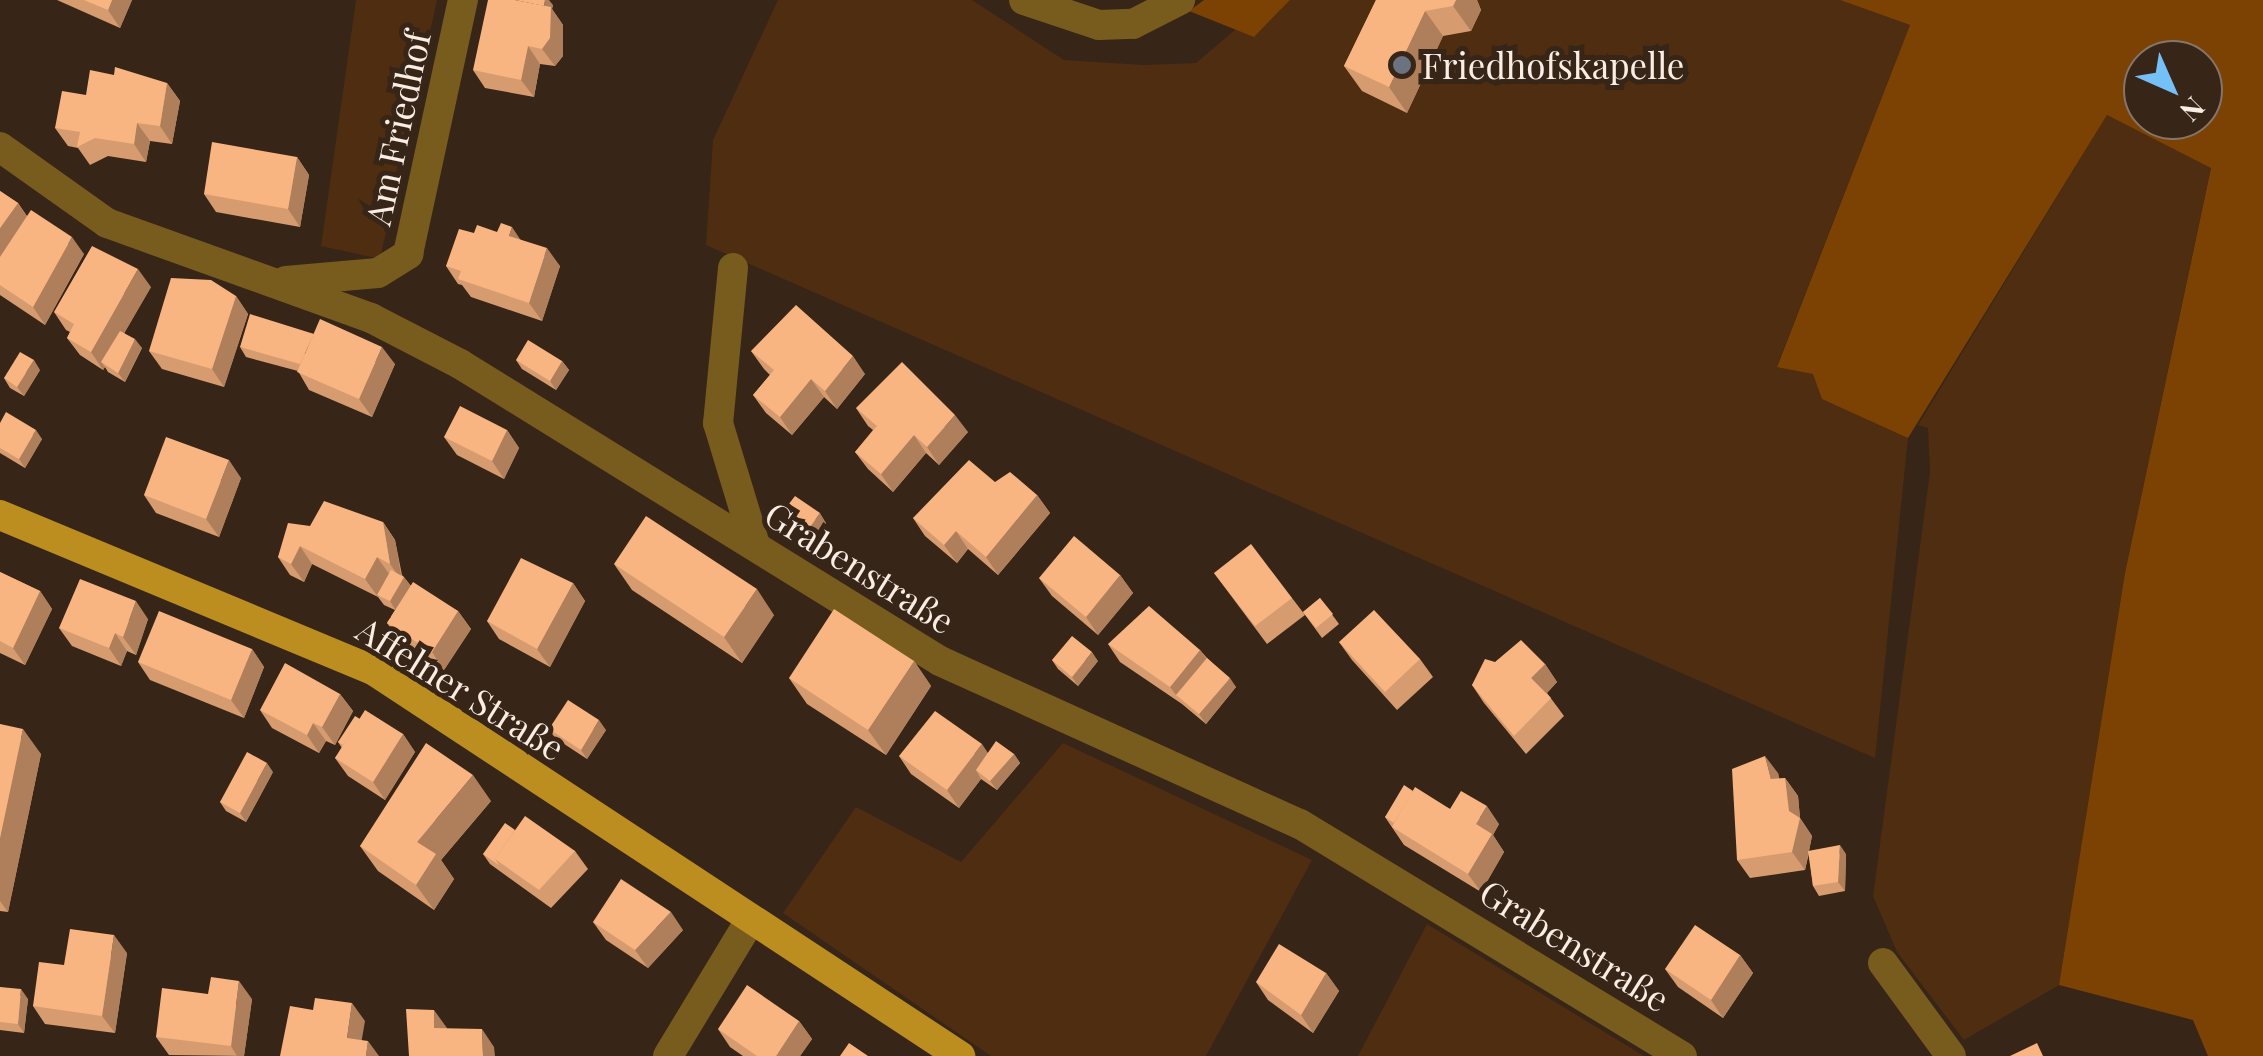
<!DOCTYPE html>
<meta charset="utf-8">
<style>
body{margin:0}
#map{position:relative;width:2263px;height:1056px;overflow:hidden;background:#372518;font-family:"Playfair Display",serif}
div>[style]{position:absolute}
.green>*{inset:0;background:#4f2d10}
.forest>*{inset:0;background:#7c4203}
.minor>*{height:30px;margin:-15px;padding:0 15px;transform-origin:15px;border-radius:15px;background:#775c1e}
.major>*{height:30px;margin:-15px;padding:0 15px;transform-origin:15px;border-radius:15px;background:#bc8e20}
.wall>*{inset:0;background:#d69c6f}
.shaded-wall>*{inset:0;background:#ae7f5a}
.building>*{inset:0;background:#f9b581}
.dots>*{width:28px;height:28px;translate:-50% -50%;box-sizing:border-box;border:5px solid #372518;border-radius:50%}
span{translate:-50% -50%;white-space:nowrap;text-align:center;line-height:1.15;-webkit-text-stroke:10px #372518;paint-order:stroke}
.poi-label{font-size:35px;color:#f9ede4}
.left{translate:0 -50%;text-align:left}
.street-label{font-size:35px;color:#f9ede4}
.north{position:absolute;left:2123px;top:40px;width:100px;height:100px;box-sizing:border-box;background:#372518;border:2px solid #85756a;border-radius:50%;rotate:135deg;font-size:28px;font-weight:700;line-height:40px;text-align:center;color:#f9ede4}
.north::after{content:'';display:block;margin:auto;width:35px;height:45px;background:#75c0f6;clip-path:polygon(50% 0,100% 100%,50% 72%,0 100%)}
</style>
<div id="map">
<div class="green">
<i style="clip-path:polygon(356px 0,437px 0,380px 259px,321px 246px)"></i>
<i style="clip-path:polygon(778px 0,972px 0,1064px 60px,1144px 65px,1196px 63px,1236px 29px,1255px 36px,1290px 0,1840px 0,1910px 25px,1777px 366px,1814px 374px,1908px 438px,1875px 758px,706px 245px,713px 140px)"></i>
<i style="clip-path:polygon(2107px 115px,2211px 167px,2125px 573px,2059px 985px,1964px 1040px,1897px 952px,1873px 896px,1930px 472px,1928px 428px,1918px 425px)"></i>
<i style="clip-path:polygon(1063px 743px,1312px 860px,1206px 1056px,991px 1056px,783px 913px,856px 807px,961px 862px)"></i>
<i style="clip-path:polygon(1427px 924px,1644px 1056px,1358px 1056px)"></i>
</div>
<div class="forest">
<i style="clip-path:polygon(1204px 0,1290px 0,1254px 37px,1189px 11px)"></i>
<i style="clip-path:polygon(evenodd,1840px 0,2263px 0,2263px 1056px,2208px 1056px,2193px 1020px,2059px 985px,2125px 573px,2211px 168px,2107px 115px,1908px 438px,1822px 399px,1813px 374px,1777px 367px,1910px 25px,1840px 0,2203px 60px,2203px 120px,2143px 120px,2143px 60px,2203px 60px)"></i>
</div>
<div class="minor">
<i style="left:1024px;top:0;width:79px;rotate:18.4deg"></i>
<i style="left:1099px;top:25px;width:34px;rotate:-2deg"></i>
<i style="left:1133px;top:24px;width:53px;rotate:-27.1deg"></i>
<i style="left:0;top:147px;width:131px;rotate:35.4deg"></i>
<i style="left:107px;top:223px;width:281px;rotate:19.8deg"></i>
<i style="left:371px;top:318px;width:100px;rotate:27.3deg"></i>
<i style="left:460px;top:364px;width:564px;rotate:31.75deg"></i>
<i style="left:940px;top:661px;width:395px;rotate:24.4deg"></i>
<i style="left:1300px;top:824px;width:447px;rotate:31.3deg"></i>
<i style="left:733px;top:268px;width:156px;rotate:95.5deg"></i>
<i style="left:718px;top:423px;width:127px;rotate:73.1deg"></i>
<i style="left:286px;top:281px;width:92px;rotate:-5deg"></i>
<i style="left:378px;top:273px;width:36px;rotate:-32deg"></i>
<i style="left:408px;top:254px;width:260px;rotate:-77.8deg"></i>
<i style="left:1883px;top:963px;width:115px;rotate:53.8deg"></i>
<i style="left:668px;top:1056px;width:160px;rotate:-58.8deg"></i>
</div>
<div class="major">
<i style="left:0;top:515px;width:404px;rotate:22.6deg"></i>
<i style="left:373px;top:670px;width:703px;rotate:33.33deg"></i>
</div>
<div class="wall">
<i style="clip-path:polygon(57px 0,132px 0,120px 28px)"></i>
<i style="clip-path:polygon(1376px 0,1477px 0,1481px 10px,1471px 31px,1443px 36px,1407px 113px,1362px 91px,1344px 66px)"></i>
<i style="clip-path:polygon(553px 5px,552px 9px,563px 25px,563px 56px,555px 66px,540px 64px,534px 97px,485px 88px,473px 70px)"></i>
<i style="clip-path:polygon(167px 83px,180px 101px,172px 144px,150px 141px,146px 162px,108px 156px,90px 165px,78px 148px,68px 146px,55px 128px,86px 95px)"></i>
<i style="clip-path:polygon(297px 157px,309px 175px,300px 227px,216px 212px,204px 194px)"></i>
<i style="clip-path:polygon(0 191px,18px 203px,27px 216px,84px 254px,45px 325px,0 295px)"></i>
<i style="clip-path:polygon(474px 233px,521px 240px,560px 266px,542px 321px,471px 297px,462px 285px,458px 284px,446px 266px)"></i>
<i style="clip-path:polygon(151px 287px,124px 333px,142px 348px,125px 382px,108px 372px,105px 367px,103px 370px,80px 355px,67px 338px,70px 332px,66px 330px,54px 312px)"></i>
<i style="clip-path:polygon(236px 296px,248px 314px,224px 387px,162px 369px,149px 351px)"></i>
<i style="clip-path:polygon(240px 347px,395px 364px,372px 417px,309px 390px,298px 371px,246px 357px)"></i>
<i style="clip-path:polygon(751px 351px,865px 374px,837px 409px,824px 397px,792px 435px,766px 413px,753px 395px,770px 375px,764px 369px)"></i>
<i style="clip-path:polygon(516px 360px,562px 361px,569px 370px,556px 390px,522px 369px)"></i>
<i style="clip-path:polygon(40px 370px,24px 396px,10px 388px,4px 378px)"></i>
<i style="clip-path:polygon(856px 408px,968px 432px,939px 465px,926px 453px,893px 492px,868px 469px,855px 452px,873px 430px,868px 426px)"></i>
<i style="clip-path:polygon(0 423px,42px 439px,25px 468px,0 453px)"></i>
<i style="clip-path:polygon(507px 430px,519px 448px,504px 479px,457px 455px,444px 437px)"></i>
<i style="clip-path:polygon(241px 478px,219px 537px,156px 513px,144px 495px)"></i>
<i style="clip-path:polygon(995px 482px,1037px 495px,1050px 513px,998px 575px,968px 549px,957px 563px,925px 536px,913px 518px)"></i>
<i style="clip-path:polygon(785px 509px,826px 523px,817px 536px,791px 519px)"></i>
<i style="clip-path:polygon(383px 522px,395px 540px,402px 575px,411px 586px,458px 611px,471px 629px,444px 670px,400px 641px,387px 623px,395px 610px,384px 605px,378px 597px,312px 564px,304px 582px,290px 575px,278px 557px,310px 526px)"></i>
<i style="clip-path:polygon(614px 564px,774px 615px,742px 663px,632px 590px)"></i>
<i style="clip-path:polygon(0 572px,40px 591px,52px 609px,25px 665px,0 653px)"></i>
<i style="clip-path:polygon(1214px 573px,1292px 598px,1305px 615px,1267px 644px)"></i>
<i style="clip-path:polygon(1120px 575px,1133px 593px,1098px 635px,1052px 596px,1039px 578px)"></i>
<i style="clip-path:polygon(573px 583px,585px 601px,550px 667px,499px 639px,487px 621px)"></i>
<i style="clip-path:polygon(1320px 598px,1339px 624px,1322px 638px,1303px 612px)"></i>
<i style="clip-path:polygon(148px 619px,136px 655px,127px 651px,121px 666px,72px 646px,59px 628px)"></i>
<i style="clip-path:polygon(1339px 642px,1420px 659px,1433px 677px,1397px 710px,1352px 660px)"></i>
<i style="clip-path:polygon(1108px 644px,1200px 650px,1207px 658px,1236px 687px,1206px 724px,1182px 704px,1120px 662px)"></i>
<i style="clip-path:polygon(252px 649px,264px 667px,244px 718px,150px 680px,138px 662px)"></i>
<i style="clip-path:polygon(1052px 660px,1098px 661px,1078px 686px,1058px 669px)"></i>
<i style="clip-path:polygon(914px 661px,931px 686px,886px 755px,807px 704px,789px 678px)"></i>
<i style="clip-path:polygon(1495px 662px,1545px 664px,1557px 682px,1547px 693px,1564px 716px,1526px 754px,1484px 703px,1472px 685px)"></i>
<i style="clip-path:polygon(340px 694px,353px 711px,335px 745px,326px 741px,319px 753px,272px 728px,260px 710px)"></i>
<i style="clip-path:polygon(360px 719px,403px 734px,415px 752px,385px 800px,348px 776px,335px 758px,342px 748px,338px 742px)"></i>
<i style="clip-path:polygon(0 724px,41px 754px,8px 912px,0 911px)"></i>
<i style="clip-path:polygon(549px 729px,606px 730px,587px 759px,555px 738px)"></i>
<i style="clip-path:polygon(988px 753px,1014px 754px,1020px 763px,997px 790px,981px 779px,959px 808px,911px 774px,899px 756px)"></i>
<i style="clip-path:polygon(273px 772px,246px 822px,226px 811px,220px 802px)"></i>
<i style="clip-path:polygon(1778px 773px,1779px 779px,1785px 778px,1798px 796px,1800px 818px,1812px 836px,1809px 851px,1846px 854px,1845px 891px,1819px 896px,1813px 886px,1809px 853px,1805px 870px,1750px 878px,1737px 860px)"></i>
<i style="clip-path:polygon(1413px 791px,1450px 809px,1499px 824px,1493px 835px,1504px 852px,1481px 892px,1404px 845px,1385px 817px)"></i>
<i style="clip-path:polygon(491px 801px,441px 860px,454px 879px,434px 910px,378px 871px,360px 846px)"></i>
<i style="clip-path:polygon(515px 830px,575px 851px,588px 869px,551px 908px,490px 864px,483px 854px)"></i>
<i style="clip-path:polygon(593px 922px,683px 930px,648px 968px,606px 940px)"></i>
<i style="clip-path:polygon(127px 953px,115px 1033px,45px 1024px,33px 1006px,64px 965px)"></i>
<i style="clip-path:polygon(1740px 955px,1753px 973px,1723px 1018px,1678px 987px,1665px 969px)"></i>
<i style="clip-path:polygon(1326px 973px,1339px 991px,1313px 1033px,1268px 1000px,1256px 982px)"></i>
<i style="clip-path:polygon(0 987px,28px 999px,24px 1033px,0 1030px)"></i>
<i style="clip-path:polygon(252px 999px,244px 1056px,169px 1055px,156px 1037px)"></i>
<i style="clip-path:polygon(799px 1021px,812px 1039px,800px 1056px,743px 1056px,730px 1047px,718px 1029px)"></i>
</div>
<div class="shaded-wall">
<i style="clip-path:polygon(112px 0,132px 0,120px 28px,108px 10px)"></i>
<i style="clip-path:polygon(545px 0,549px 0,553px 5px,552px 9px,563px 25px,563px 56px,555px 66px,542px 49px,543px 13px)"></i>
<i style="clip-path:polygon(1456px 0,1477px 0,1481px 10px,1471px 31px,1453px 6px)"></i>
<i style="clip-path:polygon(1425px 11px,1443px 36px,1407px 113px,1389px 87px)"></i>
<i style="clip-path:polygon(528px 46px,540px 64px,534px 97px,521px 80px)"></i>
<i style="clip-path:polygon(167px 83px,180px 101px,172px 144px,160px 126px)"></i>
<i style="clip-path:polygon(137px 123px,150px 141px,146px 162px,134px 144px)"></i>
<i style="clip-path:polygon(297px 157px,309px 175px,300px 227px,288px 209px)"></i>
<i style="clip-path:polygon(18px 203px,30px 221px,0 264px,0 228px)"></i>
<i style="clip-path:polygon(512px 227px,524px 245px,509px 236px)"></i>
<i style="clip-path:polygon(72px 237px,84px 254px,45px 325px,33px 307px)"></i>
<i style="clip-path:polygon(547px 248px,560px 266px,542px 321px,529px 303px)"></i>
<i style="clip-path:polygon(138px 269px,151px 287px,106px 365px,101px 362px,105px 367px,103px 370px,91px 352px)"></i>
<i style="clip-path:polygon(236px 296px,248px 314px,224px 387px,212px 369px)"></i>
<i style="clip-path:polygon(135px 339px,142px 348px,125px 382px,118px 373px)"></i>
<i style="clip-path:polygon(382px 347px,395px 364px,372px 417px,359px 399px)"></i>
<i style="clip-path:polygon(853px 356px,865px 374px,837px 409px,825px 391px)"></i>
<i style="clip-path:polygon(34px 360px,40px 370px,24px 396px,17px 387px)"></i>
<i style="clip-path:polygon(562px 361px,569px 370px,556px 390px,550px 381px)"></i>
<i style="clip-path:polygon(811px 379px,824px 397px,792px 435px,780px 417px)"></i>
<i style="clip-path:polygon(955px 415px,968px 432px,939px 465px,927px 447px)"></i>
<i style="clip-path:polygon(36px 430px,42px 439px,25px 468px,19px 459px)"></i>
<i style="clip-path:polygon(507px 430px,519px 448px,504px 479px,492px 461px)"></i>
<i style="clip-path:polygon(914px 435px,926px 453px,893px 492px,881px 474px)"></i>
<i style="clip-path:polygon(229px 460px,241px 478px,219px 537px,206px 519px)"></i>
<i style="clip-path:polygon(1037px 495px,1050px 513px,998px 575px,986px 557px)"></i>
<i style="clip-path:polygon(820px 513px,826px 523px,817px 536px,810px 527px)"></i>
<i style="clip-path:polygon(383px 522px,395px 540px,402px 580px,404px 577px,411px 586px,396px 611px,390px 601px,402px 581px,390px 564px)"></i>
<i style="clip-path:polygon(956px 531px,968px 549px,957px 563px,944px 545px)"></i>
<i style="clip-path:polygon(300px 546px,312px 564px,304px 582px,291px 564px)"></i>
<i style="clip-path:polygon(377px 557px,390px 575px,378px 597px,365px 579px)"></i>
<i style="clip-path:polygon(1120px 575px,1133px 593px,1098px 635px,1086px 617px)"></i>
<i style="clip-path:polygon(573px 583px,585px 601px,550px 667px,537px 649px)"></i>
<i style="clip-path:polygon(757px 589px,774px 615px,742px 663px,724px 637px)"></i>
<i style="clip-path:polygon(40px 591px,52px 609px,25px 665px,13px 648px)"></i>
<i style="clip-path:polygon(136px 601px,148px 619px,136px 655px,123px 637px)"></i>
<i style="clip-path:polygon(458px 611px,471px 629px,444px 670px,432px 652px)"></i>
<i style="clip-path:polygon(115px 633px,127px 651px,121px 666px,109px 648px)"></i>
<i style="clip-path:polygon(252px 649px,264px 667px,244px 718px,231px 700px)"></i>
<i style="clip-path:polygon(1200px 650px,1213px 668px,1176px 695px,1170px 687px)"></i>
<i style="clip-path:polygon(1092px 652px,1098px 661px,1078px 686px,1072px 677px)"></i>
<i style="clip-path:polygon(914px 661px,931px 686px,886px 755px,868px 730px)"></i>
<i style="clip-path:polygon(1545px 664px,1557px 682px,1544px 696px,1531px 678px)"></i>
<i style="clip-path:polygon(1230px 678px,1236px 687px,1206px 724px,1199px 714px)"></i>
<i style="clip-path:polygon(340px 694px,353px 711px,335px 745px,322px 727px)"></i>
<i style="clip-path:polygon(599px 720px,606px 730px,587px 759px,581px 750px)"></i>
<i style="clip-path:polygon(313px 723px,326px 741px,319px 753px,307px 735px)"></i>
<i style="clip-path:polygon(23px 729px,41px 754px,8px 912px,0 901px,0 838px)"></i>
<i style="clip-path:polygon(403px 734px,415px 752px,385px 800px,373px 782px)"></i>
<i style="clip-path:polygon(982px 744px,994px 762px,976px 770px,981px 779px,959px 808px,947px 790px)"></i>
<i style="clip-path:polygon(1014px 754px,1020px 763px,997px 790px,990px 781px)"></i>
<i style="clip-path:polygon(1765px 756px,1778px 773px,1784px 797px,1771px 779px)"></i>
<i style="clip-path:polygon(267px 763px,273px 772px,246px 822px,240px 813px)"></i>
<i style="clip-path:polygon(473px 775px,491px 801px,441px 860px,454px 879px,434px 910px,416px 885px,417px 842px)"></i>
<i style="clip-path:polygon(1785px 778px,1798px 796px,1800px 818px,1812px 836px,1805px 870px,1792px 852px)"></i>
<i style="clip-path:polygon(1487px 806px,1499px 824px,1493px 835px,1504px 852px,1481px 892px,1468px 874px,1476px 824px)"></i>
<i style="clip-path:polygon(1840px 845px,1846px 854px,1845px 891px,1838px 882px)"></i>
<i style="clip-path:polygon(671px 912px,683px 930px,648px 968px,635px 950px)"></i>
<i style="clip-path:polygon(114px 935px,127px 953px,115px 1033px,102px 1016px)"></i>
<i style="clip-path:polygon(1740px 955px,1753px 973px,1723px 1018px,1711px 1000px)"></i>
<i style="clip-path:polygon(1326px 973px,1339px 991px,1313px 1033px,1301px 1015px)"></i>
<i style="clip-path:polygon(239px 981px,252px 999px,244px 1056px,237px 1056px,231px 1046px)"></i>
<i style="clip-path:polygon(21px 989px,28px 999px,24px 1033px,18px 1024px)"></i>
<i style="clip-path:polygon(352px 1003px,365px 1021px,359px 1056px,347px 1038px)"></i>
<i style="clip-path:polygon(434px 1010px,447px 1028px,447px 1046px,434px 1028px)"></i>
<i style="clip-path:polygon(799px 1021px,812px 1039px,800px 1056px,776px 1056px)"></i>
<i style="clip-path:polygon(482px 1029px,494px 1047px,495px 1056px,483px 1056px)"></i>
<i style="clip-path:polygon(368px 1041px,379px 1056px,366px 1056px)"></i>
</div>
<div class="building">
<i style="clip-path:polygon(84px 0,112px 0,108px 10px)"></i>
<i style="clip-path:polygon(488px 0,515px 0,551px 7px,550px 38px,542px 49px,528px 46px,521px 80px,473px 70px)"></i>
<i style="clip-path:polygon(515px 0,545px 0,544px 6px)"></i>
<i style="clip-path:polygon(1376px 0,1456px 0,1453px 6px,1425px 11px,1389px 87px,1344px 66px)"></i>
<i style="clip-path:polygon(115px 67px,167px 83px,160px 126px,137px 123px,134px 144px,95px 138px,77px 147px,80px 132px,55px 128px,62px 91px,86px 95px,90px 70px,114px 75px)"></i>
<i style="clip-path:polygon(212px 142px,297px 157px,288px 209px,204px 194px)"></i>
<i style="clip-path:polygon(0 191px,18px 203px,0 228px)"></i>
<i style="clip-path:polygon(31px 210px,72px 237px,33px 307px,0 285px,0 257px)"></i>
<i style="clip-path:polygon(501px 223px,512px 227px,509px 236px,547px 248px,529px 303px,458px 279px,461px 271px,446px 266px,459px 229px,474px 233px,477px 225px,497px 232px)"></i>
<i style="clip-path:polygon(92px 246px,138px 269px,91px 352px,67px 338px,74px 324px,54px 312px)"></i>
<i style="clip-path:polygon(171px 278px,211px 280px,236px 296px,212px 369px,149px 351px)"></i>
<i style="clip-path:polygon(796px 305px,853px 356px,825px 391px,811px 379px,780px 417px,753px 395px,774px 370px,751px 351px)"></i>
<i style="clip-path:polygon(250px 314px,314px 334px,300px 364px,240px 347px)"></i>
<i style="clip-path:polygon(320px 319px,382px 347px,359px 399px,297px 372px)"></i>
<i style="clip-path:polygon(120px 331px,135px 339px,118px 373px,101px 362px)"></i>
<i style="clip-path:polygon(528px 340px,562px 361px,550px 381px,516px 360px)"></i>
<i style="clip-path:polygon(20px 352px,34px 360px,17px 387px,4px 378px)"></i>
<i style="clip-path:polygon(902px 362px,955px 415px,927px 447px,914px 435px,881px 474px,855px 452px,877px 426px,856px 408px)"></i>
<i style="clip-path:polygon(460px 406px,507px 430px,492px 461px,444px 437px)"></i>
<i style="clip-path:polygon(6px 412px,36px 430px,19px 459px,0 448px,0 423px)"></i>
<i style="clip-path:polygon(166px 437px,229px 460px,206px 519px,144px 495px)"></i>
<i style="clip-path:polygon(969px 460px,995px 482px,1010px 472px,1037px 495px,986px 557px,956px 531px,944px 545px,913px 518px)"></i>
<i style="clip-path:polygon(795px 496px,820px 513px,810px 527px,785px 509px)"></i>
<i style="clip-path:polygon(324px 501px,383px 522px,390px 564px,377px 557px,365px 579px,300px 546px,291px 564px,278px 557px,288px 523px,310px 526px)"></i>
<i style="clip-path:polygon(646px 516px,757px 589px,724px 637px,614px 564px)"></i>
<i style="clip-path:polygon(1074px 536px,1120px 575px,1086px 617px,1039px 578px)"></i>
<i style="clip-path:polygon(1251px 544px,1292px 598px,1255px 626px,1214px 573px)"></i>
<i style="clip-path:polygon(521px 558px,573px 583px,537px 649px,487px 621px)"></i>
<i style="clip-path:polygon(391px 570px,404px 577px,390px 601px,377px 595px)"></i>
<i style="clip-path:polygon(0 572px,40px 591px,13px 648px,0 641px)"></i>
<i style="clip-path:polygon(80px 579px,136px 601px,123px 637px,115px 633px,109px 648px,59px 628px)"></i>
<i style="clip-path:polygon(413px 582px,458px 611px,432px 652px,387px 623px)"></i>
<i style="clip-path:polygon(1320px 598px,1333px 614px,1316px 628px,1303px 612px)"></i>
<i style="clip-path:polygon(1149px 606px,1200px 650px,1170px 687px,1108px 644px)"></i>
<i style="clip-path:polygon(834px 609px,914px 661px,868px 730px,789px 678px)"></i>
<i style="clip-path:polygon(1374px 610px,1420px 659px,1385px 692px,1339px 642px)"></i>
<i style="clip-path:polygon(159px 611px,252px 649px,231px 700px,138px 662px)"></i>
<i style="clip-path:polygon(1072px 636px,1092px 652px,1072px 677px,1052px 660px)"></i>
<i style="clip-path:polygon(1521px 640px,1545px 664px,1531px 678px,1551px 698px,1514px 736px,1472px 685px,1485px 659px,1495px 662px)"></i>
<i style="clip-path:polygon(1207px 658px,1230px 678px,1199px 714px,1176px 695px)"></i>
<i style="clip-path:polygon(285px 663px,340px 694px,322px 727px,313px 723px,307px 735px,260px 710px)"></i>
<i style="clip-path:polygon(568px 700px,599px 720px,581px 750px,549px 729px)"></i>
<i style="clip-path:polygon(365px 710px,403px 734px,373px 782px,335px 758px)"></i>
<i style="clip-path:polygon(935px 711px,982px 744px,947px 790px,899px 756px)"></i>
<i style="clip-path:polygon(355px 716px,360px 719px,343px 745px,338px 742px)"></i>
<i style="clip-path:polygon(0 724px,23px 729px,0 838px)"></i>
<i style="clip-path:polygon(996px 741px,1014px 754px,990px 781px,976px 770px)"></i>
<i style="clip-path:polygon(426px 743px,473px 775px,417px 842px,436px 854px,416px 885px,360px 846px)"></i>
<i style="clip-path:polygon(247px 752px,267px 763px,240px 813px,220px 802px)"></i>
<i style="clip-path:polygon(1765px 756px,1771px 779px,1785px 778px,1789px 811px,1800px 818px,1792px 852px,1737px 860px,1732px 769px)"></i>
<i style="clip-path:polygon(1404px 785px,1413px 791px,1394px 823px,1385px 817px)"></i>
<i style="clip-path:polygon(1415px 787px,1450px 809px,1461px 791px,1487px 806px,1476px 824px,1492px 834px,1468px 874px,1392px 827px)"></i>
<i style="clip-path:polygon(525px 816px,575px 851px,539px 890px,495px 859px)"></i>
<i style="clip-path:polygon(505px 823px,515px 830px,495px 859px,499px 865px,483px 854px)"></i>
<i style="clip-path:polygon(1840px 845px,1838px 882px,1813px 886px,1808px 851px)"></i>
<i style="clip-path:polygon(621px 879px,671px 912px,635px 950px,593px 922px)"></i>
<i style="clip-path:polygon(1695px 925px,1740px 955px,1711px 1000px,1665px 969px)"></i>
<i style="clip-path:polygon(70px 929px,114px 935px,102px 1016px,33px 1006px,39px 962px,64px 965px)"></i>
<i style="clip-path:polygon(1279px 944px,1326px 973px,1301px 1015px,1256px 982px)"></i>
<i style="clip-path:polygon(211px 977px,239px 981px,231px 1046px,156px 1037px,162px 988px,208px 994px)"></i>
<i style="clip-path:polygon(747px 985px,799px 1021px,776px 1056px,757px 1056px,718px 1029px)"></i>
<i style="clip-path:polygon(0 987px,21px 989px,18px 1024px,0 1022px)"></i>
<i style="clip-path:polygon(315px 998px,352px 1003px,347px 1038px,368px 1041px,366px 1056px,280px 1056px,290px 1006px,313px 1010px)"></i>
<i style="clip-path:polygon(406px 1009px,434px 1010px,434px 1028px,482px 1029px,483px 1056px,409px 1056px)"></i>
<i style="clip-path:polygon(849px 1043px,868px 1056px,840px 1056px)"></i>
<i style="clip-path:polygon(2037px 1043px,2043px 1056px,2010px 1056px)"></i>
</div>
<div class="dots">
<i style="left:1402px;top:65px;background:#6b7280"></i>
</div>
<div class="poi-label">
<span class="left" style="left:1422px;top:65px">Friedhofskapelle</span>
</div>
<div class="street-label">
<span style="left:397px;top:128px;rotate:-78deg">Am Friedhof</span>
<span style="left:860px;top:567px;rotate:32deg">Grabenstraße</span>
<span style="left:461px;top:688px;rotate:32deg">Affelner Straße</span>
<span style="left:1575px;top:945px;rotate:32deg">Grabenstraße</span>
</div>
<div class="north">N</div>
</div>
